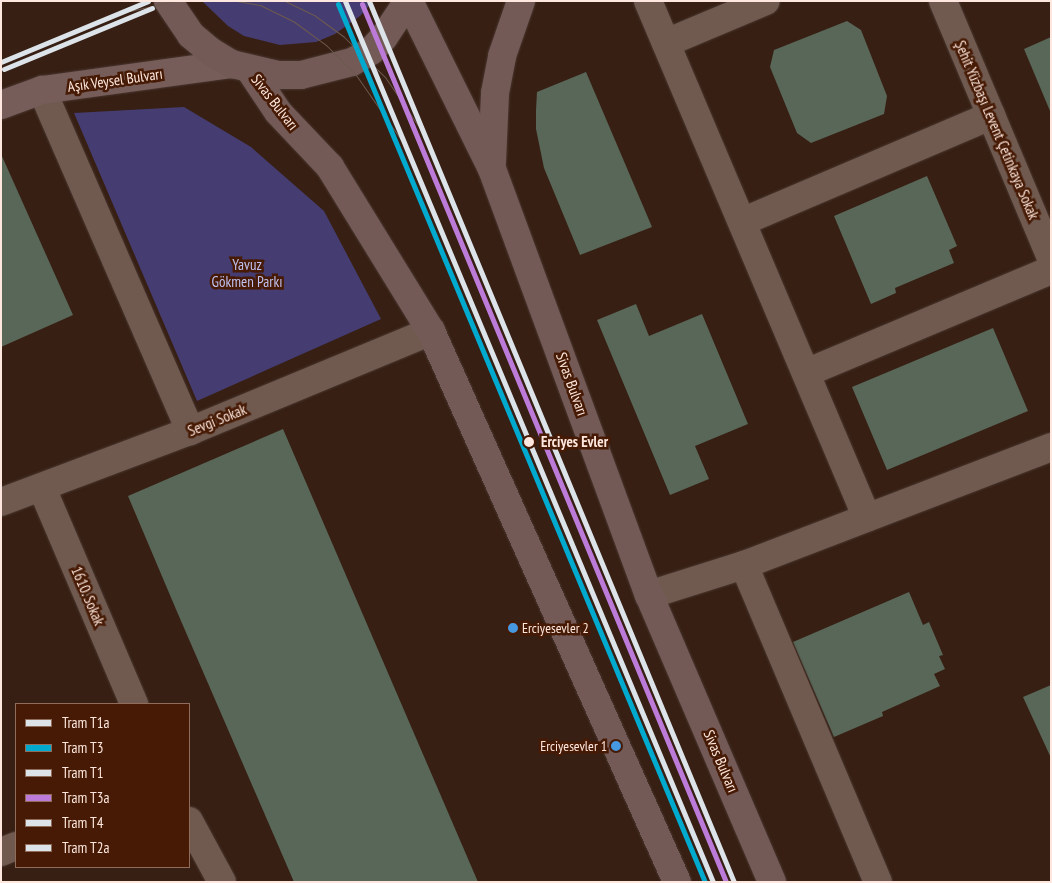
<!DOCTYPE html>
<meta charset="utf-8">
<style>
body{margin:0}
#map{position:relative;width:1052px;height:883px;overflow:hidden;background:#371f13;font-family:"PT Sans Narrow",sans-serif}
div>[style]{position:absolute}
.green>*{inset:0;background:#453d71}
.building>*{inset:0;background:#586758}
.roads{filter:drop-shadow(0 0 1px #493730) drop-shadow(0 0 1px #493730)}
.minor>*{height:28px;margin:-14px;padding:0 14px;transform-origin:14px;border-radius:14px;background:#705a50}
.major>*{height:28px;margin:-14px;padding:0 14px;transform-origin:14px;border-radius:14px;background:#765d59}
.highway>*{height:28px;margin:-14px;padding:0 14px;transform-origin:14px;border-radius:14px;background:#735a56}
.tram>*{height:1px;margin:-0.5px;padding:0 0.5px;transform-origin:0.5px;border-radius:0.5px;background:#6d594f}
.tram-1>*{height:5px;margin:-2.5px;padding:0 2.5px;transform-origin:2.5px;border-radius:2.5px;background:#dce3e9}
.tram-2>*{height:5px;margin:-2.5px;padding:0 2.5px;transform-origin:2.5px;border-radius:2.5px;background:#00a9ce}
.tram-3>*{height:5px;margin:-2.5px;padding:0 2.5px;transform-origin:2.5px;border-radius:2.5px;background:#dce3e9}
.tram-4>*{height:5px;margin:-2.5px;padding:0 2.5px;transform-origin:2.5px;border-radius:2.5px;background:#bd7bd9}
.tram-5>*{height:5px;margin:-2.5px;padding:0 2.5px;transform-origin:2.5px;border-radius:2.5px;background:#dce3e9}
.tram-6>*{height:5px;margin:-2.5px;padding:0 2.5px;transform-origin:2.5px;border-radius:2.5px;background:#dce3e9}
.dots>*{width:14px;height:14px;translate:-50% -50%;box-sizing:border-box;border:2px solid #461a04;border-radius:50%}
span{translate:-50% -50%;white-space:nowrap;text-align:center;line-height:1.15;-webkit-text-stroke:5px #461a04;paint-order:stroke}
.bus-label{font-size:14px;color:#fee7de}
.left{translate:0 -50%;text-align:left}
.right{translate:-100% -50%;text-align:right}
.street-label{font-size:15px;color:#fee7de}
.park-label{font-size:15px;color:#c0c1f1}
.stop-label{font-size:15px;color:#fee7de;font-weight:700}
.frame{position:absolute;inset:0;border:2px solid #fee7de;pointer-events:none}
.legend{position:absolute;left:15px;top:703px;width:175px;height:165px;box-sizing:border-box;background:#461a04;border:1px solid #906c5b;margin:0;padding:6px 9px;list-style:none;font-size:15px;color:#fee7de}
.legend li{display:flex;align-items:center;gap:10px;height:25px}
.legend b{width:25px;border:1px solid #906c5b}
</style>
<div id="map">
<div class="green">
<i style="clip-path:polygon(202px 1px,373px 1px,360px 16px,335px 34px,316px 42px,280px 45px,244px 36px,228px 26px)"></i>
<i style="clip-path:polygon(184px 107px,251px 147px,324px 211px,381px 319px,197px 401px,74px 113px)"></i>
</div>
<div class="building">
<i style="clip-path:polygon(847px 21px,861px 30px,887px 96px,884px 114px,811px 143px,797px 133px,770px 67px,774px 50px)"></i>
<i style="clip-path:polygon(1051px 37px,1051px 111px,1050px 111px,1024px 49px)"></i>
<i style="clip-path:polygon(586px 72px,652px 227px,580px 255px,544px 168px,536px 129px,536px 110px,537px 92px)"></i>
<i style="clip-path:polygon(1px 154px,73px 315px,1px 347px)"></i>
<i style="clip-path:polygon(927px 176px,957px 246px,949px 250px,954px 263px,895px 288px,896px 293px,871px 304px,834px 216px)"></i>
<i style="clip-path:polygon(636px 304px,649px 336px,702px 314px,748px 424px,695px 446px,709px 479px,670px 495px,597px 320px)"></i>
<i style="clip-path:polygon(993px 328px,1028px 411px,887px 470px,852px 387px)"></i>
<i style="clip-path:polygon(283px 429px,478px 882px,294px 882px,178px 614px,128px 496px)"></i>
<i style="clip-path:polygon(909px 592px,923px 625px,929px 622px,943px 655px,939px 656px,945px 669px,934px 674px,940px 686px,882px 712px,883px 716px,834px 737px,793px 642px)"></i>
<i style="clip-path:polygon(1051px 685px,1051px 758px,1023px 697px)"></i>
</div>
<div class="roads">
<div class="minor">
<i style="left:648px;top:1px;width:561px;rotate:67.04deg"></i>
<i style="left:943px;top:1px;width:279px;rotate:67.2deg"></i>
<i style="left:666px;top:43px;width:108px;rotate:-22.8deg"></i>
<i style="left:42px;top:90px;width:372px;rotate:66.5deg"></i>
<i style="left:742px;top:222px;width:271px;rotate:-23.1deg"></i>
<i style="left:806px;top:373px;width:266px;rotate:-22.8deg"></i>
<i style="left:42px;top:488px;width:235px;rotate:66.9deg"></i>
<i style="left:1px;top:502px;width:202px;rotate:-20.6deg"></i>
<i style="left:190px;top:431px;width:261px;rotate:-22.5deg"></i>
<i style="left:744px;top:565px;width:344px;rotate:67.1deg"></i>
<i style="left:649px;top:595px;width:100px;rotate:-17.5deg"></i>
<i style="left:744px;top:565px;width:329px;rotate:-21deg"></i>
<i style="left:189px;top:821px;width:69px;rotate:61.6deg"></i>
<i style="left:1px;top:852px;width:16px;rotate:-22deg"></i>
</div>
<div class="major">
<i style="left:1px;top:105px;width:44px;rotate:-20.1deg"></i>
<i style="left:42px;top:90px;width:192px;rotate:-7.8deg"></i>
</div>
<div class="highway">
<i style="left:168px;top:1px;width:41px;rotate:55.9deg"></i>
<i style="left:191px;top:35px;width:25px;rotate:40deg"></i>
<i style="left:210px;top:51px;width:26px;rotate:31deg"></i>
<i style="left:232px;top:64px;width:47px;rotate:13.4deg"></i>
<i style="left:278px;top:75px;width:23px"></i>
<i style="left:301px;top:75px;width:53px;rotate:-14.3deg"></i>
<i style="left:352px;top:62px;width:22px;rotate:-30deg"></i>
<i style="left:371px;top:51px;width:19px;rotate:-47deg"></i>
<i style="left:384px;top:37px;width:43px;rotate:-56.3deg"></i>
<i style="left:409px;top:1px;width:187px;rotate:63.7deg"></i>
<i style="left:492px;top:169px;width:454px;rotate:69.8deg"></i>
<i style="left:649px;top:595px;width:312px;rotate:66.8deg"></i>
<i style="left:250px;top:70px;width:50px;rotate:56.3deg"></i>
<i style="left:278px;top:112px;width:76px;rotate:46.6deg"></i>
<i style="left:330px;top:167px;width:193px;rotate:58.4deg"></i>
<i style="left:431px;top:331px;width:603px;rotate:65.94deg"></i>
<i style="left:492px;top:162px;width:69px;rotate:-87.5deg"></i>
<i style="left:495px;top:93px;width:38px;rotate:-79deg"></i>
<i style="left:502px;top:56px;width:58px;rotate:-70.9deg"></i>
</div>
</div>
<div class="tram">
<i style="left:237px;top:1px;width:23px;rotate:10deg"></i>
<i style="left:260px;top:5px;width:37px;rotate:26deg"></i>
<i style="left:293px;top:21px;width:41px;rotate:36deg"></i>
<i style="left:326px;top:45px;width:42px;rotate:45deg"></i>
<i style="left:356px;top:75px;width:88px;rotate:55.2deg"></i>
<i style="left:285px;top:1px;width:32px;rotate:26deg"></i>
<i style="left:314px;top:15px;width:37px;rotate:36deg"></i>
<i style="left:344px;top:37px;width:57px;rotate:44.3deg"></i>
<i style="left:385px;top:77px;width:76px;rotate:55.7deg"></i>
<i style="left:130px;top:11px;width:46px;rotate:-12.5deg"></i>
</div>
<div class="tram-1">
<i style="left:345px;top:1px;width:955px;rotate:67.33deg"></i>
</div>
<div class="tram-2">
<i style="left:338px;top:4px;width:952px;rotate:67.32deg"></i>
</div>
<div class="tram-3">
<i style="left:369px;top:1px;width:954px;rotate:67.5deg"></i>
</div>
<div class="tram-4">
<i style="left:362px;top:4px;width:950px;rotate:67.48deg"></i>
</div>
<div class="tram-5">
<i style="left:1px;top:62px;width:159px;rotate:-22.5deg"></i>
</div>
<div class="tram-6">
<i style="left:4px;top:69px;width:160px;rotate:-22.4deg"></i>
</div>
<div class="dots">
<i style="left:529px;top:442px;background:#fee7de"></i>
<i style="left:513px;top:628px;background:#4699e1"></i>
<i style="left:616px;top:746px;background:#4699e1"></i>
</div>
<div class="bus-label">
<span class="left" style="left:522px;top:628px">Erciyesevler 2</span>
<span class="right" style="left:607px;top:746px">Erciyesevler 1</span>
</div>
<div class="street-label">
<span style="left:115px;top:80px;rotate:-8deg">Aşık Veysel Bulvarı</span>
<span style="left:275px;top:102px;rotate:52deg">Sivas Bulvarı</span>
<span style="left:997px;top:130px;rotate:67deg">Şehit Yüzbaşı Levent Çetinkaya Sokak</span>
<span style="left:572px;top:384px;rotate:70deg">Sivas Bulvarı</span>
<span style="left:217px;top:420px;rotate:-22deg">Sevgi Sokak</span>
<span style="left:88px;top:596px;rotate:67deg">1610. Sokak</span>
<span style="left:721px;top:761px;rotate:67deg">Sivas Bulvarı</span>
</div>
<div class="park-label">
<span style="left:247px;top:273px">Yavuz<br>Gökmen Parkı</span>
</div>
<div class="stop-label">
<span class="left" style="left:541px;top:442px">Erciyes Evler</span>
</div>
<div class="frame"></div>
<ul class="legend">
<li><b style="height:6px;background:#dce3e9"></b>Tram T1a</li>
<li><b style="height:6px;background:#00a9ce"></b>Tram T3</li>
<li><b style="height:6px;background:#dce3e9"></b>Tram T1</li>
<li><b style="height:6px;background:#bd7bd9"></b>Tram T3a</li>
<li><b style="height:6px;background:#dce3e9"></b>Tram T4</li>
<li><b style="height:6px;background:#dce3e9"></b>Tram T2a</li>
</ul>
</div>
